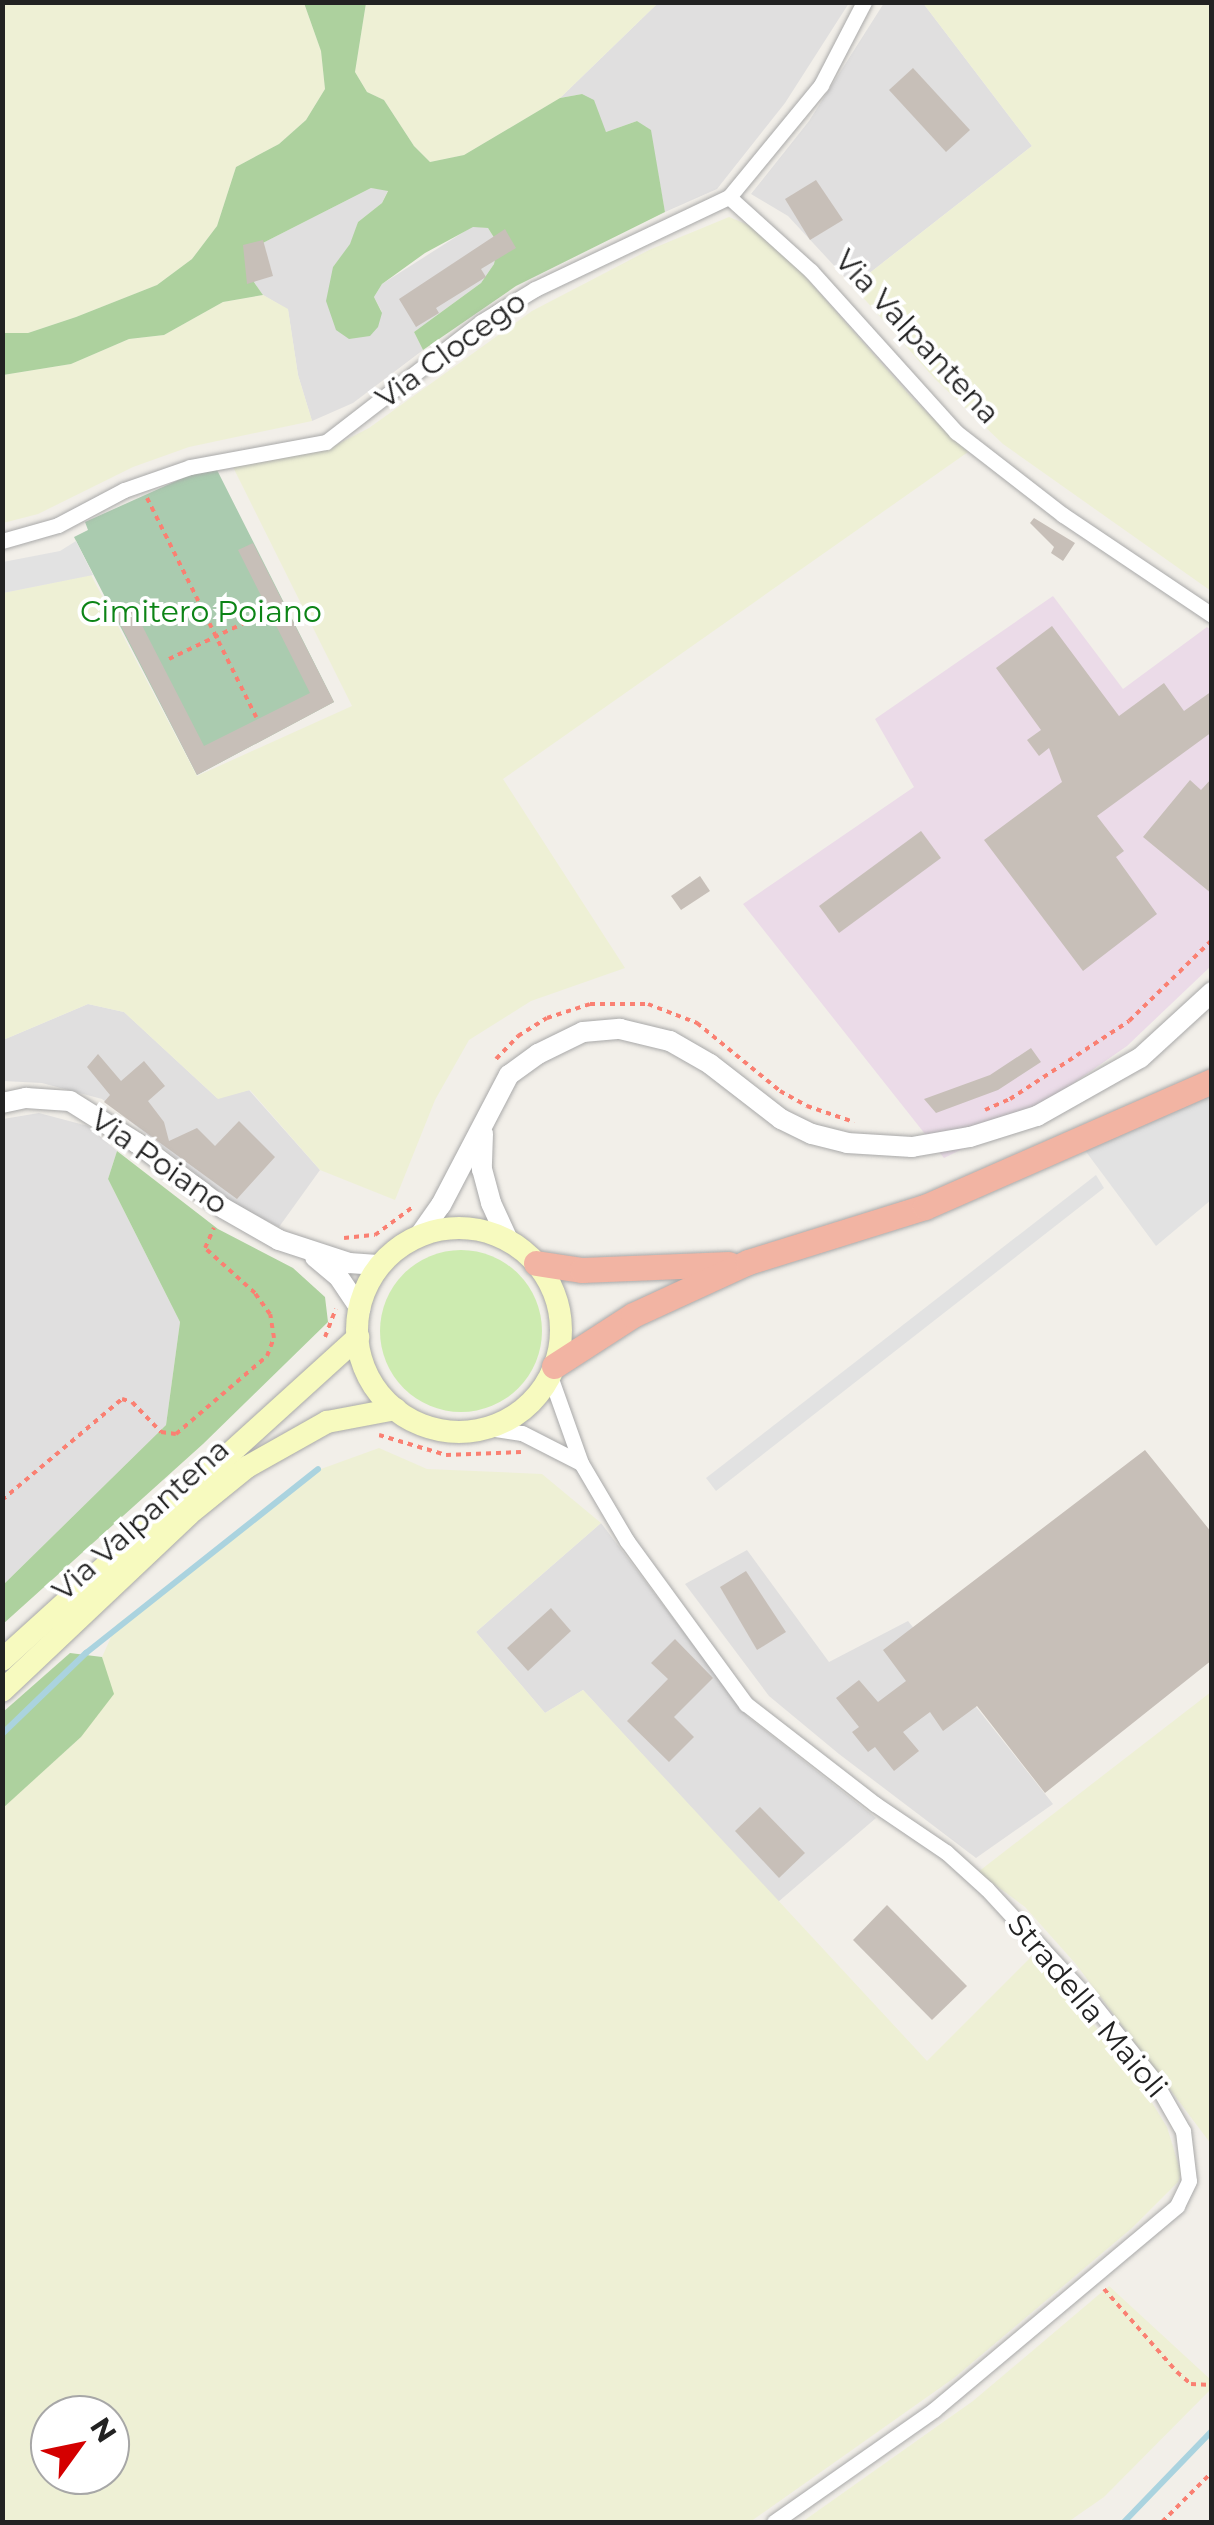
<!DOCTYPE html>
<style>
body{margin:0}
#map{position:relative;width:1214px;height:2525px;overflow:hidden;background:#f2efe9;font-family:Montserrat,sans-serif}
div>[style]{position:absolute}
.residential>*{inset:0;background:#e0dfdf}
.industrial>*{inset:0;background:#ebdbe8}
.farmland>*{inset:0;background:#eef0d5}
.grass>*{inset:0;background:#cdebb0}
.round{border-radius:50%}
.forest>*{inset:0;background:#add19e}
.cemetery>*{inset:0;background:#aacbaf}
.parking>*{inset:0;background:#e2e2e2}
.stream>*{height:6px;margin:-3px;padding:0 3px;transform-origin:3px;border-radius:3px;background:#aad3df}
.building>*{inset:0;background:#c7bfb8}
.path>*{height:4px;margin-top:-2px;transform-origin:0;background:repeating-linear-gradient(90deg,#fa8072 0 5px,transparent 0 10px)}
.roads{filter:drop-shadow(0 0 2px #a9a9a9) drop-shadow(0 0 2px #a9a9a9)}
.minor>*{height:15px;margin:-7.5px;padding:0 7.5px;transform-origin:7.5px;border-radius:7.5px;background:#fff}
.tertiary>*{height:20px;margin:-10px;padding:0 10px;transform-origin:10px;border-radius:10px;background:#fff}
.secondary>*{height:22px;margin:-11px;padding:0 11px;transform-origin:11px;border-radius:11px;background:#f7fabf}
.secondary>.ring{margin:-11px;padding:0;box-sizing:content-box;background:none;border:22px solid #f7fabf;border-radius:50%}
.trunk>*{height:25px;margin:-12.5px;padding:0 12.5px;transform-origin:12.5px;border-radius:12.5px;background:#f2b4a3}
span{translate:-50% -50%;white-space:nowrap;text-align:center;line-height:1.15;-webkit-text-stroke:8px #fff;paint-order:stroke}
.street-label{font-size:30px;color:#222}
.park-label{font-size:30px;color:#0c8416}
.frame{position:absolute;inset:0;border:5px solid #222;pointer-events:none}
.north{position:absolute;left:30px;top:2395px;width:100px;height:100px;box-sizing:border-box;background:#fff;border:2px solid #a7a7a7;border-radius:50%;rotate:57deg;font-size:28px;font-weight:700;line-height:40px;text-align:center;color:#222}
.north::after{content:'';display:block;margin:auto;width:35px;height:45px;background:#d40000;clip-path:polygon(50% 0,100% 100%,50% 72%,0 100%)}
</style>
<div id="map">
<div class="residential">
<i style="clip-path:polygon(658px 3px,849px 3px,785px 103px,717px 189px,665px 212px,650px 130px,637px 121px,606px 132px,582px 94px,560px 98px)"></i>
<i style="clip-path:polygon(884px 3px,923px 3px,1032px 146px,853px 286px,788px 216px,751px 194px,809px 121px)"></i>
<i style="clip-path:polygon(371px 188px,388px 190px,382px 203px,358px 222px,351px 244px,333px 267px,382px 312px,374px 297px,382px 284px,473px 226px,488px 228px,498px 244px,494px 264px,481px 283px,414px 332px,423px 350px,353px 403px,312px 421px,298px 375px,288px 310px,263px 295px,249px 275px,253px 248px)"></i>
<i style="clip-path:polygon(88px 1004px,124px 1012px,217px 1098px,249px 1090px,320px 1170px,279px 1227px,234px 1204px,102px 1099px,42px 1083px,3px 1081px,3px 1040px)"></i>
<i style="clip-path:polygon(39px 1113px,88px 1126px,117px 1151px,108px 1179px,180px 1322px,166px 1425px,3px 1585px,3px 1119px)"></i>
<i style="clip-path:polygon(601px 1523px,748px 1717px,876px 1818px,778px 1902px,583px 1690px,545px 1713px,476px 1632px)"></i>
<i style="clip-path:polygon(747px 1550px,829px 1662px,908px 1621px,1053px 1804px,976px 1858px,839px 1754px,769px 1696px,685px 1584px)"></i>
</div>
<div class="industrial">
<i style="clip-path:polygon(1053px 596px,1123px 689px,1207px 627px,1211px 630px,1211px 966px,1127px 1046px,1019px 1121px,944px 1158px,743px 904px,914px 787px,875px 719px)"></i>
</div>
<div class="farmland">
<i style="clip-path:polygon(2px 3px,304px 3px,321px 51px,325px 89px,306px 120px,279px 144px,236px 167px,217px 226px,192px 259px,157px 285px,76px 317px,28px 333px,3px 333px)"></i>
<i style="clip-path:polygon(366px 3px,658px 3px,560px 98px,464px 155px,430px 162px,414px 146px,384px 100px,367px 92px,355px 72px)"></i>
<i style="clip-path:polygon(923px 3px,1211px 3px,1211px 591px,1003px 444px,934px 378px,853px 286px,1032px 146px)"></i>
<i style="clip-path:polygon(729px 217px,751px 226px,801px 272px,913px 399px,968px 452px,503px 779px,625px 968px,531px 1001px,469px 1040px,435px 1100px,395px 1200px,320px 1170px,250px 1090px,218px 1099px,124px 1012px,88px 1004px,3px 1040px,3px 593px,91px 575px,197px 776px,352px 706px,231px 463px,334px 446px,369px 428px,532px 311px,649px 250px)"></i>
<i style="clip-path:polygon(263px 295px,288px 309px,298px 375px,312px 421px,189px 447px,133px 467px,38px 514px,3px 523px,3px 375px,71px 364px,129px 339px,164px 335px,223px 302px)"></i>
<i style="clip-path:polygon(evenodd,379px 1448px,427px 1469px,542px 1474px,601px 1523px,476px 1632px,545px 1713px,583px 1690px,927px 2061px,1032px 1956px,1082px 2009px,1146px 2093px,1167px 2127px,1181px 2173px,1178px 2182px,1132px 2228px,954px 2378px,750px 2522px,3px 2522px,2px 1808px,81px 1737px,107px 1682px,102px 1657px,117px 1624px,205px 1562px,321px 1469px,379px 1448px,50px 2415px,110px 2415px,110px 2475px,50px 2475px,50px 2415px)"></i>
<i style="clip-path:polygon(1211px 1692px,1211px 2144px,1075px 1963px,1025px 1907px,978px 1872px)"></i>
<i style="clip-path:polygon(1109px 2286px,1211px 2380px,1212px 2388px,1104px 2497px,1068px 2522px,802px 2522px,973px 2401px)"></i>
</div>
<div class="grass">
<i class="round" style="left:380px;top:1250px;width:162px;height:162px"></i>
</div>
<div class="forest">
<i style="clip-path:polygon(304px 3px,366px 3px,355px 72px,367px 92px,384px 100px,414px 146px,430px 162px,464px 155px,560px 98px,582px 94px,594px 100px,606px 132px,637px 121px,651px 130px,665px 212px,516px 286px,423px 350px,414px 332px,481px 283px,494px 264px,498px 244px,488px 228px,473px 227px,425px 253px,382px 284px,374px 297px,382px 313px,378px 327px,370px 336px,349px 339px,336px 330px,326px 301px,333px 267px,350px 244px,358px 222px,382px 203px,388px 191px,371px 188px,253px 248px,249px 275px,263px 295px,223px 302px,164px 335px,129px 339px,71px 364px,3px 375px,3px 333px,28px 333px,76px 317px,157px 285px,192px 259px,217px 226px,236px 167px,279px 144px,306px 120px,325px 89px,321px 51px)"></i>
<i style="clip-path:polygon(117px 1151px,218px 1229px,293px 1268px,325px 1297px,328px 1322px,203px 1444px,3px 1624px,3px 1585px,166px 1425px,180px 1322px,108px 1179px)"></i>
<i style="clip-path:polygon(70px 1653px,102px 1657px,114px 1694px,81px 1737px,3px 1808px,3px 1712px)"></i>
</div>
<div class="cemetery">
<i style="clip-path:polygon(214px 464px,334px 702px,197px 775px,74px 537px,88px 530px,85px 522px)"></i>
</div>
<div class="parking">
<i style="clip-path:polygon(76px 541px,93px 575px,3px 593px,3px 562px,60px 551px)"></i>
<i style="clip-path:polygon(1211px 1095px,1211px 1200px,1156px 1246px,1084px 1149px)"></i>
<i style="clip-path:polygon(1096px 1175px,1104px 1188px,716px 1491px,706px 1478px)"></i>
</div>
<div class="stream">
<i style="left:2px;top:1734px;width:117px;rotate:-44deg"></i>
<i style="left:86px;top:1653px;width:296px;rotate:-38.4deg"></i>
<i style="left:1124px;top:2522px;width:127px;rotate:-46deg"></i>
</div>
<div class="building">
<i style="clip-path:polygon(913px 68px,970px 130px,946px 152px,889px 90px)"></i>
<i style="clip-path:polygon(816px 180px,843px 220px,810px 240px,785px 199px)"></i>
<i style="clip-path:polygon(505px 229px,516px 248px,481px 269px,486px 277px,436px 308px,439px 313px,416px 327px,399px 299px)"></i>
<i style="clip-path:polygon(263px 240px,273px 276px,247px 284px,243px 245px)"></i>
<i style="clip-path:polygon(1034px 518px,1075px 543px,1063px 561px,1051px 553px,1054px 547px,1030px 523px)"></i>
<i style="clip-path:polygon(253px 543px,334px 702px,197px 775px,114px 612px,131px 604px,204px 746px,310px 693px,238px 550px)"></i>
<i style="clip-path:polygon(1052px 626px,1119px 716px,1164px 683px,1184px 711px,1212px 691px,1212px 732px,1097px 816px,1124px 851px,1116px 857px,1157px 914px,1083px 971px,984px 840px,1062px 782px,1049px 748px,1039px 756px,1027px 740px,1041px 730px,996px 668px)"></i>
<i style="clip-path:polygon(1212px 778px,1212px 894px,1143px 837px,1190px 780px,1201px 790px)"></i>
<i style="clip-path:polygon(921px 831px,941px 858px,839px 933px,819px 906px)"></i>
<i style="clip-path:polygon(700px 876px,710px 891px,681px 910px,671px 896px)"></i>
<i style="clip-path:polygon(1031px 1048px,1041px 1062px,998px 1090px,936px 1113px,924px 1099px,990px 1075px)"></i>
<i style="clip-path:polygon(98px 1054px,121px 1081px,144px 1061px,165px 1086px,148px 1101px,164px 1122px,169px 1141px,197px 1128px,215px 1146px,239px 1121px,275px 1157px,237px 1199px,104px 1102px,110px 1095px,87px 1067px)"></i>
<i style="clip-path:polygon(1145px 1450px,1212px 1533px,1212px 1660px,1045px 1793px,977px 1706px,943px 1731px,930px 1712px,903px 1732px,919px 1751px,894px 1771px,875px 1747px,868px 1752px,852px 1732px,859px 1727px,836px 1698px,859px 1680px,878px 1702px,906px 1681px,883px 1650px)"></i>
<i style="clip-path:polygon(746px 1571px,786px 1632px,757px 1650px,720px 1587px)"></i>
<i style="clip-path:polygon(551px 1608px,571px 1631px,528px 1671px,507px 1648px)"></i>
<i style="clip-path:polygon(675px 1639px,713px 1678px,674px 1717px,694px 1737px,669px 1762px,627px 1721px,668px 1679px,651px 1663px)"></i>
<i style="clip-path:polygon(760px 1807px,805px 1853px,779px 1878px,735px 1831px)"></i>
<i style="clip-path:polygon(887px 1905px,967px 1986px,932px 2020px,853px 1940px)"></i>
</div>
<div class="path">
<i style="left:147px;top:498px;width:245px;rotate:63.5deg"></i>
<i style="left:169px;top:659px;width:106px;rotate:-25.6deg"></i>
<i style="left:496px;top:1059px;width:32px;rotate:-46deg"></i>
<i style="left:518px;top:1036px;width:34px;rotate:-32deg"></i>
<i style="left:547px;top:1018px;width:45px;rotate:-18deg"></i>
<i style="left:590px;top:1004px;width:58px"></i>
<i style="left:648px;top:1004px;width:53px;rotate:21.2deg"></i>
<i style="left:697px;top:1023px;width:107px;rotate:39.3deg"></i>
<i style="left:780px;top:1091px;width:31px;rotate:29deg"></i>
<i style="left:807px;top:1106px;width:50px;rotate:18.8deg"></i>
<i style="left:985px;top:1110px;width:27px;rotate:-24deg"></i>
<i style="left:1010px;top:1099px;width:142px;rotate:-33.2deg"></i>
<i style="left:1129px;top:1021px;width:116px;rotate:-44.3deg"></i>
<i style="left:344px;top:1238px;width:31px;rotate:-6deg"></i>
<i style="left:375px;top:1235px;width:49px;rotate:-36.6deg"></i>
<i style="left:325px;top:1337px;width:30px;rotate:-69deg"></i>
<i style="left:379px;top:1435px;width:70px;rotate:16.6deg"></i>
<i style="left:446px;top:1455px;width:75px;rotate:-2.3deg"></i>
<i style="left:2px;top:1500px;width:157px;rotate:-40.1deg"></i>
<i style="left:122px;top:1399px;width:10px;rotate:17deg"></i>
<i style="left:132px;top:1402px;width:42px;rotate:46deg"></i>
<i style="left:161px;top:1432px;width:15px;rotate:8deg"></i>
<i style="left:176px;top:1434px;width:120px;rotate:-40.6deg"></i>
<i style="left:267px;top:1356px;width:19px;rotate:-69deg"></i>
<i style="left:274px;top:1338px;width:24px;rotate:-99deg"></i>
<i style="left:270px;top:1314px;width:26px;rotate:-126deg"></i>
<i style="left:255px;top:1293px;width:67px;rotate:-138deg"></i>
<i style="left:205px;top:1248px;width:22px;rotate:-66deg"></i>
<i style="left:1104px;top:2289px;width:111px;rotate:48.7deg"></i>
<i style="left:1177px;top:2372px;width:18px;rotate:41deg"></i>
<i style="left:1191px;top:2384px;width:21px;rotate:3deg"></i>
<i style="left:1162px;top:2522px;width:71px;rotate:-45deg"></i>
</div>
<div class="roads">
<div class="minor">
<i style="left:729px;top:197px;width:110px;rotate:42.1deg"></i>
<i style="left:811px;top:271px;width:217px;rotate:48deg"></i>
<i style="left:956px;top:432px;width:135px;rotate:37.8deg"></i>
<i style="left:1063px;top:515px;width:179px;rotate:33.9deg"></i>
<i style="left:2px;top:541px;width:58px;rotate:-15.9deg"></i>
<i style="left:58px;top:525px;width:75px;rotate:-27.9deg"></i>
<i style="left:124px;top:490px;width:70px;rotate:-19.2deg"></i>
<i style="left:190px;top:467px;width:138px;rotate:-10.4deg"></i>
<i style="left:326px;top:442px;width:196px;rotate:-37.7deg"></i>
<i style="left:481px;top:322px;width:63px;rotate:-31.4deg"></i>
<i style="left:535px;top:289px;width:215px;rotate:-25.4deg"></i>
<i style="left:729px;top:197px;width:145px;rotate:-50.6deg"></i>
<i style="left:821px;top:85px;width:93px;rotate:-62.6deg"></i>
<i style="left:550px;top:1376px;width:92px;rotate:70.4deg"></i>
<i style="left:581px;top:1463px;width:91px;rotate:59.5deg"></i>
<i style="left:627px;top:1541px;width:202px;rotate:53.9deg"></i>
<i style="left:746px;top:1704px;width:163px;rotate:37.8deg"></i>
<i style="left:875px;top:1804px;width:86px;rotate:34.1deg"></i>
<i style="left:946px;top:1852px;width:55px;rotate:42.1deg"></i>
<i style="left:987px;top:1889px;width:156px;rotate:47.3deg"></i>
<i style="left:1093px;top:2004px;width:97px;rotate:51.2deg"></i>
<i style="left:1154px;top:2080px;width:59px;rotate:60.4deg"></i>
<i style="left:1183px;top:2131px;width:50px;rotate:83.2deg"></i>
<i style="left:1189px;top:2181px;width:28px;rotate:116deg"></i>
<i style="left:1177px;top:2206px;width:317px;rotate:140deg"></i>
<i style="left:934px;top:2410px;width:195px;rotate:145deg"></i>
<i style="left:489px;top:1428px;width:33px;rotate:9deg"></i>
<i style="left:522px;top:1433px;width:66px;rotate:27deg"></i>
</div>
<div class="tertiary">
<i style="left:2px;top:1103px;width:25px;rotate:-12deg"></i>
<i style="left:26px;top:1098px;width:44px;rotate:3.9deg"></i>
<i style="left:70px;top:1101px;width:79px;rotate:32.1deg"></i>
<i style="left:137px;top:1143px;width:108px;rotate:37.1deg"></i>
<i style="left:223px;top:1208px;width:64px;rotate:29.7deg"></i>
<i style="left:279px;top:1240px;width:74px;rotate:18.2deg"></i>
<i style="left:349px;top:1263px;width:32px;rotate:4deg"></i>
<i style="left:483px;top:1134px;width:35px;rotate:92deg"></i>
<i style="left:482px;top:1169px;width:35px;rotate:75deg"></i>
<i style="left:491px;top:1203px;width:41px;rotate:65.3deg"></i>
<i style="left:419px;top:1236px;width:38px;rotate:-55deg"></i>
<i style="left:441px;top:1205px;width:147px;rotate:-62.4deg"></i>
<i style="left:509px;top:1075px;width:36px;rotate:-36deg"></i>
<i style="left:538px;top:1054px;width:50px;rotate:-26.1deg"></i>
<i style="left:583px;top:1032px;width:37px;rotate:-5deg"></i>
<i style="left:620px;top:1029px;width:51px;rotate:13.5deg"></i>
<i style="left:670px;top:1041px;width:46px;rotate:29.9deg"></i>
<i style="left:710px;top:1064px;width:90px;rotate:37.8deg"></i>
<i style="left:781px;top:1119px;width:34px;rotate:26deg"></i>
<i style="left:812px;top:1134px;width:36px;rotate:14deg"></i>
<i style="left:847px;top:1143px;width:65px;rotate:3.5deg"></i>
<i style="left:912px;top:1147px;width:59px;rotate:-9.8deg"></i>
<i style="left:970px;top:1137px;width:70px;rotate:-17.4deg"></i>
<i style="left:1037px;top:1116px;width:118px;rotate:-29.4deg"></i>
<i style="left:1140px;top:1058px;width:98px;rotate:-42.5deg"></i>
<i style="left:315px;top:1257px;width:30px;rotate:40deg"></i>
<i style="left:338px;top:1276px;width:40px;rotate:56deg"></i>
</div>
<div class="secondary">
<i class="ring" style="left:357px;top:1228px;width:182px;height:182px"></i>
<i style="left:2px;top:1660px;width:481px;rotate:-42.2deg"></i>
<i style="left:2px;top:1691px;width:257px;rotate:-43.4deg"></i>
<i style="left:189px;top:1514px;width:75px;rotate:-39deg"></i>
<i style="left:247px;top:1467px;width:92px;rotate:-29.4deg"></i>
<i style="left:327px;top:1422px;width:70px;rotate:-10.7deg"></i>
</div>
<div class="trunk">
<i style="left:536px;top:1263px;width:47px;rotate:8.7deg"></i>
<i style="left:582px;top:1270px;width:147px;rotate:-2.3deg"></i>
<i style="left:554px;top:1366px;width:94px;rotate:-32.8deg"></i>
<i style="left:633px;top:1315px;width:127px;rotate:-24.7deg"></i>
<i style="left:748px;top:1262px;width:185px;rotate:-17.3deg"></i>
<i style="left:925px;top:1207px;width:313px;rotate:-23.7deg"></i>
</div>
</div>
<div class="street-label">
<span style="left:917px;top:337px;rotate:47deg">Via Valpantena</span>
<span style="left:451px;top:350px;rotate:-36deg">Via Clocego</span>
<span style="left:159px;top:1162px;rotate:35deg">Via Poiano</span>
<span style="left:141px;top:1520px;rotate:-42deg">Via Valpantena</span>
<span style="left:1087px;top:2006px;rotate:50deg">Stradella Maioli</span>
</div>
<div class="park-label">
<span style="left:201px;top:612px">Cimitero Poiano</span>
</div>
<div class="frame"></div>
<div class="north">N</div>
</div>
